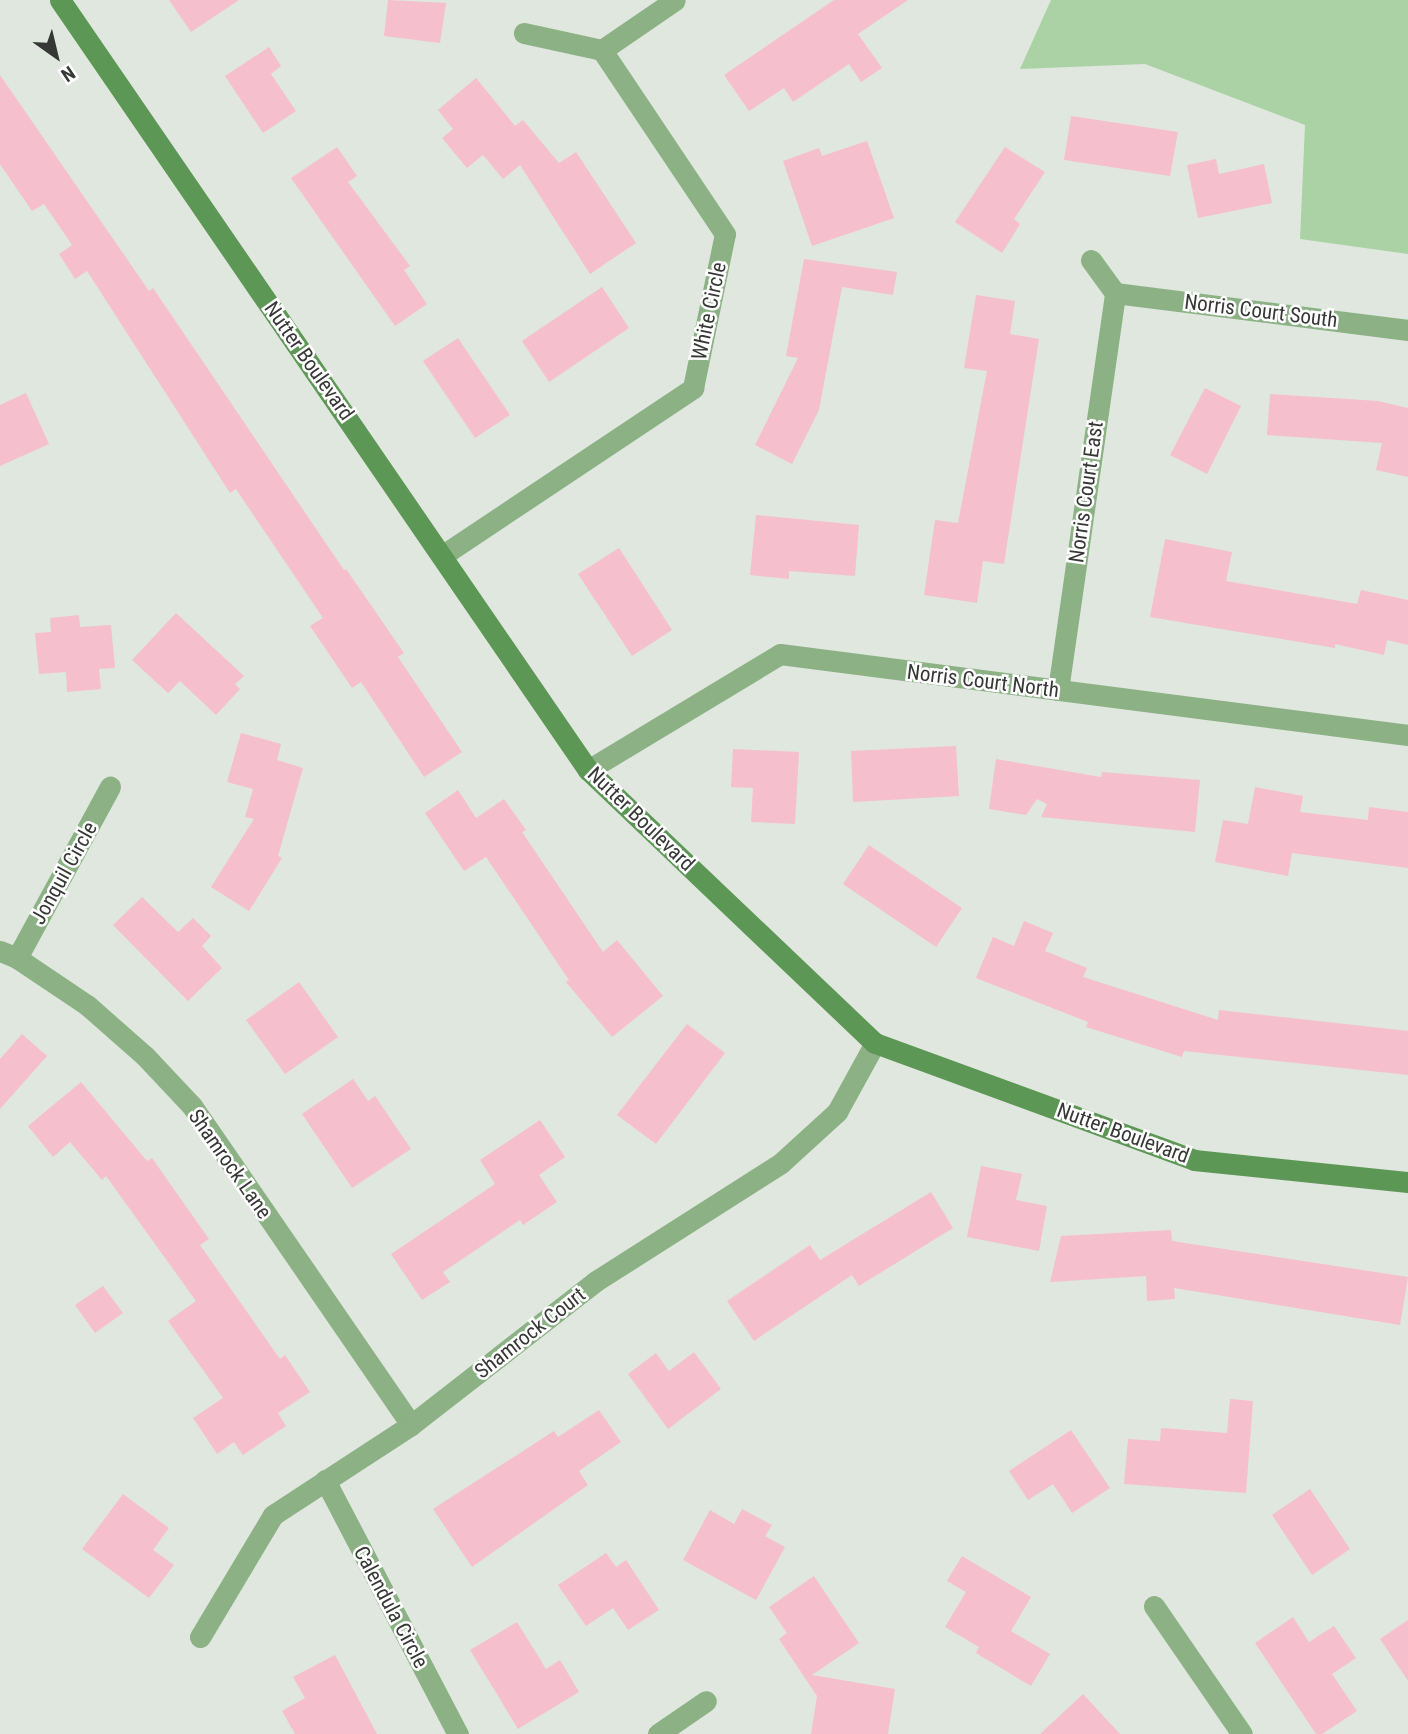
<!DOCTYPE html>
<style>
body{margin:0}
#map{position:relative;width:1408px;height:1734px;overflow:hidden;background:#e0e7de;font-family:"Roboto Condensed",sans-serif}
div>[style]{position:absolute}
.green>*{inset:0;background:#abd2a5}
.building>*{inset:0;background:#f5bfce}
.street>*{height:21px;margin:-10.5px;padding:0 10.5px;transform-origin:10.5px;border-radius:10.5px;background:#8bb185}
.secondary>*{height:21px;margin:-10.5px;padding:0 10.5px;transform-origin:10.5px;border-radius:10.5px;background:#5d9755}
span{translate:-50% -50%;white-space:nowrap;text-align:center;line-height:1.15;-webkit-text-stroke:5px #fff;paint-order:stroke}
.street-label{font-size:21px;color:#353835}
.north{position:absolute;left:21px;top:21px;width:70px;height:70px;-webkit-text-stroke:5px #fff;paint-order:stroke;rotate:146deg;font-size:19px;font-weight:700;line-height:28px;text-align:center;color:#353835}
.north::after{content:'';display:block;margin:auto;width:24px;height:32px;background:#353835;clip-path:polygon(50% 0,100% 100%,50% 72%,0 100%)}
</style>
<div id="map">
<div class="green">
<i style="clip-path:polygon(1051px 0,1408px 0,1408px 254px,1300px 239px,1305px 125px,1145px 64px,1020px 69px)"></i>
</div>
<div class="building">
<i style="clip-path:polygon(169px 0,239px 0,191px 32px)"></i>
<i style="clip-path:polygon(388px 0,446px 3px,440px 43px,384px 36px)"></i>
<i style="clip-path:polygon(834px 0,908px 0,858px 34px,882px 68px,861px 82px,849px 64px,793px 102px,784px 88px,749px 111px,724px 75px)"></i>
<i style="clip-path:polygon(269px 47px,281px 66px,271px 74px,296px 111px,263px 133px,225px 76px)"></i>
<i style="clip-path:polygon(0 75px,149px 291px,153px 288px,344px 570px,346px 569px,404px 653px,398px 657px,462px 752px,424px 777px,361px 682px,352px 688px,310px 626px,323px 618px,236px 489px,230px 493px,87px 271px,75px 279px,59px 254px,72px 245px,44px 204px,32px 211px,0 164px)"></i>
<i style="clip-path:polygon(476px 78px,515px 126px,523px 120px,559px 163px,576px 152px,636px 243px,590px 274px,520px 165px,503px 179px,483px 155px,467px 168px,442px 138px,453px 129px,438px 110px)"></i>
<i style="clip-path:polygon(1071px 116px,1178px 132px,1170px 176px,1064px 160px)"></i>
<i style="clip-path:polygon(867px 141px,894px 218px,812px 246px,783px 161px,819px 148px,822px 156px)"></i>
<i style="clip-path:polygon(337px 147px,357px 176px,348px 182px,410px 266px,404px 270px,427px 304px,395px 326px,291px 178px)"></i>
<i style="clip-path:polygon(1005px 147px,1045px 172px,1014px 219px,1020px 224px,1002px 253px,955px 222px)"></i>
<i style="clip-path:polygon(1216px 159px,1219px 174px,1264px 164px,1272px 203px,1198px 218px,1187px 165px)"></i>
<i style="clip-path:polygon(804px 259px,897px 272px,893px 295px,842px 287px,819px 410px,792px 464px,755px 445px,798px 358px,786px 356px)"></i>
<i style="clip-path:polygon(602px 287px,629px 328px,549px 382px,522px 341px)"></i>
<i style="clip-path:polygon(976px 295px,1015px 301px,1010px 334px,1039px 339px,1004px 564px,983px 561px,977px 603px,924px 595px,935px 520px,958px 523px,987px 371px,964px 368px)"></i>
<i style="clip-path:polygon(458px 338px,510px 415px,475px 438px,423px 361px)"></i>
<i style="clip-path:polygon(1205px 388px,1241px 406px,1207px 474px,1170px 455px)"></i>
<i style="clip-path:polygon(26px 393px,49px 444px,0 466px,0 405px)"></i>
<i style="clip-path:polygon(1270px 394px,1378px 401px,1408px 408px,1408px 477px,1376px 470px,1382px 443px,1267px 435px)"></i>
<i style="clip-path:polygon(756px 515px,859px 525px,855px 576px,789px 571px,789px 579px,750px 575px)"></i>
<i style="clip-path:polygon(1165px 539px,1232px 552px,1226px 581px,1357px 604px,1361px 590px,1408px 600px,1408px 645px,1387px 640px,1384px 655px,1335px 644px,1335px 648px,1150px 617px)"></i>
<i style="clip-path:polygon(619px 548px,672px 630px,632px 656px,578px 574px)"></i>
<i style="clip-path:polygon(176px 613px,244px 676px,235px 684px,240px 689px,216px 715px,180px 681px,168px 693px,132px 660px)"></i>
<i style="clip-path:polygon(79px 615px,80px 627px,111px 625px,115px 668px,99px 669px,101px 689px,67px 692px,66px 672px,39px 674px,35px 633px,51px 632px,50px 618px)"></i>
<i style="clip-path:polygon(241px 733px,281px 744px,277px 760px,303px 768px,278px 856px,282px 858px,249px 911px,211px 887px,254px 819px,245px 817px,253px 789px,227px 782px)"></i>
<i style="clip-path:polygon(956px 746px,959px 796px,853px 802px,851px 751px)"></i>
<i style="clip-path:polygon(733px 749px,799px 752px,795px 824px,751px 822px,753px 788px,731px 787px)"></i>
<i style="clip-path:polygon(996px 759px,1101px 777px,1102px 772px,1200px 780px,1195px 832px,1041px 817px,1047px 804px,1037px 799px,1026px 815px,989px 809px)"></i>
<i style="clip-path:polygon(1255px 787px,1303px 796px,1300px 812px,1368px 820px,1369px 807px,1408px 812px,1408px 868px,1292px 853px,1288px 876px,1215px 862px,1223px 820px,1248px 824px)"></i>
<i style="clip-path:polygon(458px 790px,476px 818px,504px 799px,526px 830px,522px 832px,603px 952px,617px 940px,663px 996px,612px 1037px,566px 982px,569px 980px,486px 857px,464px 871px,425px 813px)"></i>
<i style="clip-path:polygon(869px 845px,962px 908px,936px 947px,843px 884px)"></i>
<i style="clip-path:polygon(142px 897px,178px 932px,193px 918px,211px 936px,202px 946px,222px 968px,188px 1001px,113px 925px)"></i>
<i style="clip-path:polygon(1024px 921px,1053px 933px,1045px 951px,1087px 968px,1083px 977px,1218px 1020px,1219px 1010px,1408px 1031px,1408px 1075px,1184px 1051px,1182px 1057px,1086px 1027px,1088px 1022px,976px 978px,993px 937px,1014px 946px)"></i>
<i style="clip-path:polygon(299px 982px,338px 1037px,285px 1074px,246px 1020px)"></i>
<i style="clip-path:polygon(687px 1024px,725px 1053px,656px 1144px,617px 1115px)"></i>
<i style="clip-path:polygon(22px 1034px,47px 1056px,0 1109px,0 1059px)"></i>
<i style="clip-path:polygon(353px 1079px,368px 1101px,375px 1096px,411px 1149px,352px 1188px,302px 1114px)"></i>
<i style="clip-path:polygon(81px 1082px,147px 1161px,152px 1158px,209px 1239px,200px 1245px,280px 1359px,285px 1355px,310px 1392px,278px 1413px,286px 1426px,243px 1455px,234px 1442px,217px 1454px,193px 1418px,223px 1398px,168px 1321px,196px 1301px,106px 1176px,102px 1180px,70px 1142px,53px 1157px,28px 1126px)"></i>
<i style="clip-path:polygon(540px 1120px,565px 1157px,539px 1175px,557px 1202px,523px 1225px,520px 1220px,443px 1272px,450px 1282px,422px 1300px,391px 1254px,495px 1184px,480px 1160px)"></i>
<i style="clip-path:polygon(981px 1166px,1022px 1174px,1016px 1200px,1047px 1206px,1039px 1251px,967px 1237px)"></i>
<i style="clip-path:polygon(931px 1192px,953px 1228px,859px 1286px,852px 1275px,754px 1341px,727px 1301px,810px 1245px,820px 1260px)"></i>
<i style="clip-path:polygon(1171px 1230px,1172px 1241px,1408px 1277px,1400px 1325px,1174px 1288px,1175px 1299px,1147px 1301px,1146px 1276px,1050px 1282px,1061px 1236px)"></i>
<i style="clip-path:polygon(103px 1286px,123px 1313px,95px 1333px,75px 1305px)"></i>
<i style="clip-path:polygon(694px 1352px,721px 1389px,668px 1429px,628px 1374px,656px 1353px,669px 1371px)"></i>
<i style="clip-path:polygon(1230px 1399px,1253px 1401px,1246px 1493px,1124px 1484px,1128px 1439px,1160px 1441px,1161px 1428px,1227px 1433px)"></i>
<i style="clip-path:polygon(599px 1410px,621px 1442px,579px 1471px,588px 1485px,472px 1567px,433px 1509px,554px 1431px,558px 1437px)"></i>
<i style="clip-path:polygon(1071px 1430px,1110px 1488px,1072px 1513px,1053px 1484px,1028px 1500px,1009px 1471px)"></i>
<i style="clip-path:polygon(1310px 1489px,1350px 1549px,1312px 1575px,1272px 1515px)"></i>
<i style="clip-path:polygon(123px 1494px,169px 1528px,153px 1550px,174px 1565px,149px 1598px,82px 1549px)"></i>
<i style="clip-path:polygon(742px 1509px,772px 1525px,765px 1536px,785px 1547px,756px 1600px,683px 1560px,710px 1510px,734px 1524px)"></i>
<i style="clip-path:polygon(606px 1553px,616px 1567px,626px 1560px,659px 1610px,628px 1630px,613px 1608px,586px 1626px,558px 1585px)"></i>
<i style="clip-path:polygon(962px 1556px,1031px 1597px,1011px 1631px,1050px 1654px,1031px 1686px,976px 1653px,979px 1647px,945px 1627px,966px 1592px,947px 1581px)"></i>
<i style="clip-path:polygon(814px 1576px,859px 1643px,812px 1675px,895px 1689px,888px 1734px,811px 1734px,817px 1696px,779px 1639px,787px 1633px,769px 1607px)"></i>
<i style="clip-path:polygon(1293px 1617px,1309px 1642px,1334px 1626px,1356px 1658px,1332px 1674px,1357px 1711px,1322px 1734px,1316px 1734px,1255px 1643px)"></i>
<i style="clip-path:polygon(1408px 1620px,1408px 1681px,1380px 1639px)"></i>
<i style="clip-path:polygon(517px 1622px,546px 1669px,560px 1660px,579px 1692px,518px 1729px,470px 1650px)"></i>
<i style="clip-path:polygon(335px 1655px,377px 1734px,295px 1734px,282px 1711px,305px 1698px,293px 1677px)"></i>
<i style="clip-path:polygon(1083px 1694px,1120px 1734px,1040px 1734px)"></i>
</div>
<div class="street">
<i style="left:602px;top:50px;width:88px;rotate:-34.4deg"></i>
<i style="left:1091px;top:260px;width:41px;rotate:54deg"></i>
<i style="left:1115px;top:293px;width:295px;rotate:7.2deg"></i>
<i style="left:443px;top:555px;width:301px;rotate:-33.7deg"></i>
<i style="left:693px;top:388px;width:157px;rotate:-78.3deg"></i>
<i style="left:725px;top:234px;width:221px;rotate:-123.8deg"></i>
<i style="left:602px;top:50px;width:80px;rotate:-167.7deg"></i>
<i style="left:1058px;top:690px;width:401px;rotate:-81.8deg"></i>
<i style="left:588px;top:770px;width:224px;rotate:-31.1deg"></i>
<i style="left:780px;top:654px;width:633px;rotate:7.35deg"></i>
<i style="left:0;top:951px;width:18px;rotate:22deg"></i>
<i style="left:17px;top:958px;width:84px;rotate:33.9deg"></i>
<i style="left:87px;top:1005px;width:77px;rotate:41.3deg"></i>
<i style="left:145px;top:1056px;width:69px;rotate:46.8deg"></i>
<i style="left:192px;top:1106px;width:387px;rotate:55.5deg"></i>
<i style="left:17px;top:958px;width:195px;rotate:-61.5deg"></i>
<i style="left:325px;top:1480px;width:287px;rotate:62.4deg"></i>
<i style="left:1154px;top:1606px;width:155px;rotate:55.5deg"></i>
<i style="left:200px;top:1637px;width:142px;rotate:-59.1deg"></i>
<i style="left:273px;top:1515px;width:165px;rotate:-33.1deg"></i>
<i style="left:411px;top:1425px;width:234px;rotate:-37.9deg"></i>
<i style="left:596px;top:1281px;width:219px;rotate:-32.5deg"></i>
<i style="left:781px;top:1163px;width:76px;rotate:-42.3deg"></i>
<i style="left:837px;top:1112px;width:79px;rotate:-61.2deg"></i>
<i style="left:658px;top:1734px;width:58px;rotate:-34.5deg"></i>
</div>
<div class="secondary">
<i style="left:60px;top:0;width:934px;rotate:55.56deg"></i>
<i style="left:588px;top:770px;width:396px;rotate:43.6deg"></i>
<i style="left:875px;top:1043px;width:340px;rotate:20.1deg"></i>
<i style="left:1194px;top:1160px;width:215px;rotate:5.9deg"></i>
</div>
<div class="street-label">
<span style="left:709px;top:311px;rotate:-78deg">White Circle</span>
<span style="left:1261px;top:311px;rotate:7deg">Norris Court South</span>
<span style="left:309px;top:361px;rotate:55deg">Nutter Boulevard</span>
<span style="left:1086px;top:492px;rotate:-82deg">Norris Court East</span>
<span style="left:983px;top:681px;rotate:7deg">Norris Court North</span>
<span style="left:641px;top:819px;rotate:44deg">Nutter Boulevard</span>
<span style="left:64px;top:873px;rotate:-61deg">Jonquil Circle</span>
<span style="left:1123px;top:1133px;rotate:20deg">Nutter Boulevard</span>
<span style="left:230px;top:1164px;rotate:55deg">Shamrock Lane</span>
<span style="left:530px;top:1333px;rotate:-38deg">Shamrock Court</span>
<span style="left:391px;top:1607px;rotate:62deg">Calendula Circle</span>
</div>
<div class="north">N</div>
</div>
